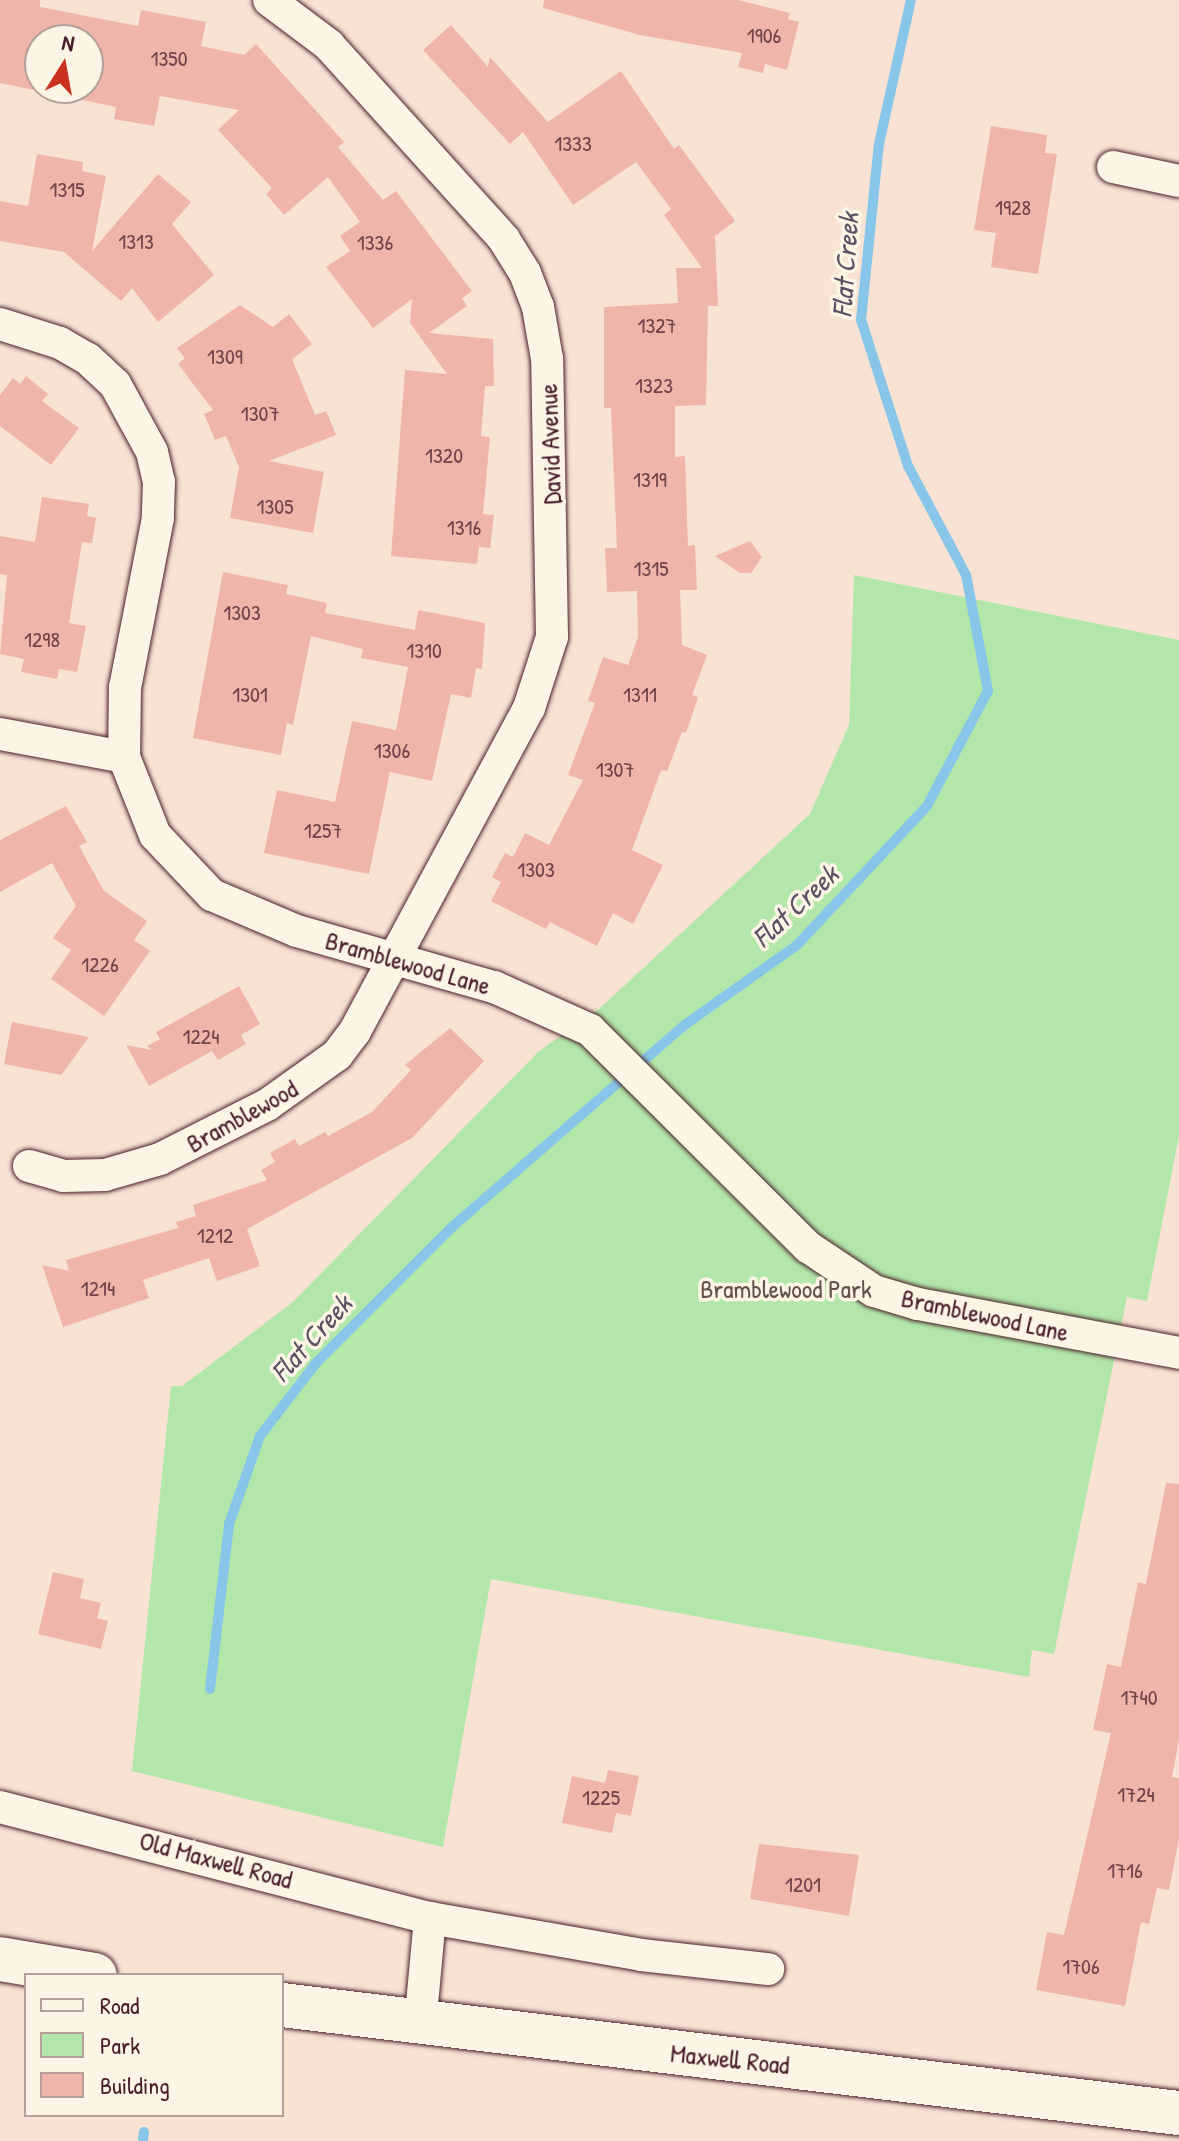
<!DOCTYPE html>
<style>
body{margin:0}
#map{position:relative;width:1179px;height:2141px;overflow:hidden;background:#f8e2d3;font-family:"Patrick Hand",sans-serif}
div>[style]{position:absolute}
.green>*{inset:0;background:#b2e7a9}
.stream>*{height:10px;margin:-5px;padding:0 5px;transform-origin:5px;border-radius:5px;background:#87c6e8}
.building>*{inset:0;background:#efb5aa}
.roads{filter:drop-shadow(0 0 2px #4a1f2b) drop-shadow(0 0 2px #4a1f2b)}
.street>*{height:32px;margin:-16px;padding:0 16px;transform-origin:16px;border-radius:16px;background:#fcf5e5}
.secondary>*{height:44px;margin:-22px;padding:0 22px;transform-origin:22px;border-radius:22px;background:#fcf5e5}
span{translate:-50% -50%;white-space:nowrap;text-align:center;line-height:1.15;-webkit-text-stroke:7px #fcf5e5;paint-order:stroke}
.number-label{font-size:22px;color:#73444b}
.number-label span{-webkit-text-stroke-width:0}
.street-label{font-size:26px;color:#4a1f2b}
.park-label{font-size:26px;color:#64514a}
.water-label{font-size:28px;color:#5c5164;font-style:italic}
.legend{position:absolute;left:24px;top:1973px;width:260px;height:144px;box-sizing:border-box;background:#fcf5e5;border:2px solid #b59f9b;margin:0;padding:10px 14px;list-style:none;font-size:24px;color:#4a1f2b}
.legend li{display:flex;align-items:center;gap:16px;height:40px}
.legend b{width:40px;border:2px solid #b59f9b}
.north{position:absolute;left:24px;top:24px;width:80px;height:80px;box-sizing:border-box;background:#fcf5e5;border:2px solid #b59f9b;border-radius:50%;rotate:11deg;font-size:22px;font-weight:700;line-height:32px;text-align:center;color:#4a1f2b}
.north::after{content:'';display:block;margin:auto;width:28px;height:36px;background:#c8321e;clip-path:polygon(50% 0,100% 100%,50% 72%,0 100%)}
</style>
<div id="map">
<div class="green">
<i style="clip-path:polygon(854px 575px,1179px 640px,1179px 1136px,1147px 1301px,1127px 1297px,1054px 1654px,1032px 1650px,1029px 1677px,491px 1579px,443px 1847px,132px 1771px,171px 1386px,182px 1386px,293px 1302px,539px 1051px,599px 1009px,810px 814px,849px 725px)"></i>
</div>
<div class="stream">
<i style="left:210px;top:1689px;width:166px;rotate:-83.4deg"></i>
<i style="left:229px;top:1524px;width:93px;rotate:-70.6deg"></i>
<i style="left:260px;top:1436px;width:92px;rotate:-52.5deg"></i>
<i style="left:316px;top:1363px;width:191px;rotate:-45deg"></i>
<i style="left:451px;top:1228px;width:311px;rotate:-41deg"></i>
<i style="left:686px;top:1024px;width:136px;rotate:-35.4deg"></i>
<i style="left:797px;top:945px;width:190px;rotate:-46.9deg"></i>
<i style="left:927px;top:806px;width:130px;rotate:-62.1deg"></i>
<i style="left:988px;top:691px;width:118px;rotate:-100.7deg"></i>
<i style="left:966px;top:575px;width:123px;rotate:-118deg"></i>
<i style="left:908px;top:466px;width:153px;rotate:-107.8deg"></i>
<i style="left:861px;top:320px;width:177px;rotate:-84.2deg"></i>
<i style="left:879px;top:144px;width:148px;rotate:-77.5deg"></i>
<i style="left:143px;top:2141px;width:9px;rotate:-84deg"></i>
</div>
<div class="building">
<i style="clip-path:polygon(evenodd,0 0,40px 0,40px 7px,138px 26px,141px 10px,206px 22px,201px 46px,244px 55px,256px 44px,344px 142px,338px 147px,383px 200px,396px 191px,472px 291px,462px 298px,467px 306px,429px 333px,493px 339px,494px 386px,485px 386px,481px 436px,490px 437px,483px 514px,494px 515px,490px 548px,479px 547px,477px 564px,391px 556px,405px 370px,447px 374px,410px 323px,412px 299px,373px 328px,326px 267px,350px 251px,340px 236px,360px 222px,328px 177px,284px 215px,266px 194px,272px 188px,218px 130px,239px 110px,160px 96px,154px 126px,114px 119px,116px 107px,0 83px,0 0,40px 40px,88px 40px,88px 88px,40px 88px,40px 40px)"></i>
<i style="clip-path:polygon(544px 0,738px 0,790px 13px,788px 19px,799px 22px,787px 70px,765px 64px,763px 73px,738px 67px,742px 53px,640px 35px,543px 8px)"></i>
<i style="clip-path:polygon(451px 25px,488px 67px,490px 57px,548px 122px,621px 71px,674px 149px,679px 145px,735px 221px,715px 236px,718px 306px,708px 306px,706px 405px,675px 406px,675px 457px,685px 456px,688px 546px,695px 545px,697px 590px,680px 590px,682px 645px,707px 655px,692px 695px,698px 697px,686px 733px,682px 732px,667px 771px,661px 770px,632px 850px,663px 865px,633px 924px,613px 913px,597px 946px,550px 922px,546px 929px,491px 901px,501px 882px,492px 877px,505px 853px,513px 857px,525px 833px,549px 845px,583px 780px,568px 775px,595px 703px,588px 701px,603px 657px,628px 665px,638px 637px,637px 591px,607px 592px,605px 548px,617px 548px,611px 408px,604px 408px,604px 307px,678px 303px,676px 268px,702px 268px,664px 215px,671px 209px,636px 162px,573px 205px,523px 132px,510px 144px,423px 50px)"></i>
<i style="clip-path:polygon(991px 126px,1047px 135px,1045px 153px,1057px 154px,1038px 274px,991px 267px,996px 233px,974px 230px)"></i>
<i style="clip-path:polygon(37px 154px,83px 162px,82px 171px,106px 176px,92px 251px,158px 174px,191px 202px,172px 224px,214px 275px,158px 322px,132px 288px,121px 301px,64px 252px,0 241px,0 201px,28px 206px)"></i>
<i style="clip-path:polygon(240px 305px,273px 327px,289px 314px,312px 344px,292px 359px,315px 415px,326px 411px,336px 435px,269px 461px,324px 472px,313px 533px,230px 518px,239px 467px,226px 436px,215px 440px,204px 414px,213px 410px,178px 364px,185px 358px,177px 348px)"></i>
<i style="clip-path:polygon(26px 376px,48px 394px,42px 401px,79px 428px,51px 465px,0 426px,0 395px,13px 378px,20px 384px)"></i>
<i style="clip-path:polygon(42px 497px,89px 504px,87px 516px,96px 518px,92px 543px,82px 542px,69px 623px,86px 626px,77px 672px,59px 669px,57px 679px,21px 672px,24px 659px,0 654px,7px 575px,0 574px,0 536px,35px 542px)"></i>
<i style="clip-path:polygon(750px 541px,762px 557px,751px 573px,740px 573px,715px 556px)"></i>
<i style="clip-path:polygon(223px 572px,288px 585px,286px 594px,327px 603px,325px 613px,415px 630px,418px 610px,485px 623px,482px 669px,476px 668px,471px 698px,451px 694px,432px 781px,390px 772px,369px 874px,264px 853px,277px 790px,335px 802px,352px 721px,396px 730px,408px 667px,361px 658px,363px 649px,311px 636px,293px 725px,287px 723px,281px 755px,193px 738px)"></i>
<i style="clip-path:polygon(66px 806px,87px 842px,79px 846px,104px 891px,147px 921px,134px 940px,150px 951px,104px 1016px,51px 979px,71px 950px,53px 938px,76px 906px,52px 863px,0 892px,0 840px)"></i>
<i style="clip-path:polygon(239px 986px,260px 1024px,241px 1035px,246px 1044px,218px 1060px,212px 1051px,149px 1086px,126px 1045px,152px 1050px,147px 1046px,160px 1039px,156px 1032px)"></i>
<i style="clip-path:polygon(12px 1022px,89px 1037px,61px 1075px,4px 1064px)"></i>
<i style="clip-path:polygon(450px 1028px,484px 1061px,412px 1138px,247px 1229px,260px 1266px,217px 1281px,209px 1258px,143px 1280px,149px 1298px,63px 1327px,42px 1265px,69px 1271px,66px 1260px,178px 1228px,176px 1222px,196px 1216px,193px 1205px,267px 1180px,261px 1170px,275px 1162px,270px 1153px,295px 1139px,299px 1146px,325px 1132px,328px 1136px,372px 1112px,411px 1070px,405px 1065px)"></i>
<i style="clip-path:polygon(1166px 1483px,1179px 1484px,1179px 1740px,1172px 1777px,1179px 1778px,1179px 1839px,1169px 1890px,1157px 1888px,1149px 1924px,1141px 1922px,1125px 2006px,1036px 1990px,1047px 1932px,1064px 1935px,1111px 1733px,1093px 1730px,1107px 1664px,1121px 1667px,1138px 1582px,1146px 1584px)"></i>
<i style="clip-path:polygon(53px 1572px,84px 1579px,80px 1598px,101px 1603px,97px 1618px,108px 1621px,101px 1649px,38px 1634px)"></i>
<i style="clip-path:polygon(608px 1770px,639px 1776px,631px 1816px,616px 1813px,612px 1833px,562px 1823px,572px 1776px,605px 1783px)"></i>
<i style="clip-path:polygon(759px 1844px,859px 1855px,849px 1916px,750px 1899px)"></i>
</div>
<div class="roads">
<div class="street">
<i style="left:1113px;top:167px;width:67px;rotate:12deg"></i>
<i style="left:0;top:324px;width:63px;rotate:17.6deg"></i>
<i style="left:60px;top:343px;width:32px;rotate:30deg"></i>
<i style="left:88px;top:359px;width:37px;rotate:43deg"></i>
<i style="left:115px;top:384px;width:77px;rotate:61.4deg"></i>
<i style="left:152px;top:452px;width:31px;rotate:77deg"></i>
<i style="left:159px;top:482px;width:36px;rotate:92deg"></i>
<i style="left:158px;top:518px;width:172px;rotate:101deg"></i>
<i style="left:125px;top:687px;width:70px;rotate:90.8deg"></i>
<i style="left:124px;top:757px;width:84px;rotate:68.3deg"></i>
<i style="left:155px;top:835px;width:83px;rotate:46.5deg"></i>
<i style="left:212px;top:895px;width:92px;rotate:23deg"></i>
<i style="left:297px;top:931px;width:205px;rotate:15.9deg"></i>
<i style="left:494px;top:987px;width:105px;rotate:24.1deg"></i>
<i style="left:590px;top:1030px;width:308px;rotate:44.9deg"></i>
<i style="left:808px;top:1247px;width:79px;rotate:33.7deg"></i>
<i style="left:874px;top:1291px;width:46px;rotate:16.5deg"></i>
<i style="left:918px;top:1304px;width:266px;rotate:10.6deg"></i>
<i style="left:0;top:734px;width:126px;rotate:10.5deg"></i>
<i style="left:29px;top:1166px;width:35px;rotate:16deg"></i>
<i style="left:63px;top:1176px;width:42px;rotate:-1.4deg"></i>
<i style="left:105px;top:1175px;width:57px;rotate:-16.2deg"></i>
<i style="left:160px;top:1159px;width:120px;rotate:-26.8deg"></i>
<i style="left:267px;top:1105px;width:86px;rotate:-35.5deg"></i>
<i style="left:337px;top:1055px;width:30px;rotate:-53deg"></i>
<i style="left:355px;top:1031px;width:367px;rotate:-61.7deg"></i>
<i style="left:529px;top:708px;width:75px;rotate:-72.1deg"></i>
<i style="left:552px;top:637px;width:278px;rotate:-91deg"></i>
<i style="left:547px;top:359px;width:53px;rotate:-99.8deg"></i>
<i style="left:538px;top:307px;width:36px;rotate:-111deg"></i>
<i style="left:525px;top:273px;width:40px;rotate:-122deg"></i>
<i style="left:504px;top:239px;width:261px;rotate:-132.1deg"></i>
<i style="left:329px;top:45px;width:75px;rotate:-143.1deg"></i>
<i style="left:0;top:1807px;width:444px;rotate:14.5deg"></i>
<i style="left:430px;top:1918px;width:107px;rotate:95.3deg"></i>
<i style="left:430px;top:1918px;width:214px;rotate:9.9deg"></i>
<i style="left:641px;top:1955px;width:128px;rotate:6.3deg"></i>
</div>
<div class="secondary">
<i style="left:0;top:1959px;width:96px;rotate:9.6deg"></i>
<i style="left:282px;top:2005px;width:903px;rotate:6.87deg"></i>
</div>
</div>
<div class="number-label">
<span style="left:764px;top:36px">1906</span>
<span style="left:169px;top:59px">1350</span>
<span style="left:573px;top:144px">1333</span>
<span style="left:67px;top:190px">1315</span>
<span style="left:1013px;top:208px">1928</span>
<span style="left:136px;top:242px">1313</span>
<span style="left:375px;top:243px">1336</span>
<span style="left:657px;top:326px">1327</span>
<span style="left:225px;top:357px">1309</span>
<span style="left:654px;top:386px">1323</span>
<span style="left:260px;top:414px">1307</span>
<span style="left:444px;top:456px">1320</span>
<span style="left:650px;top:480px">1319</span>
<span style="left:275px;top:507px">1305</span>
<span style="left:464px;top:528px">1316</span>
<span style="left:651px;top:569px">1315</span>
<span style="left:242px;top:613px">1303</span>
<span style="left:42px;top:640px">1298</span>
<span style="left:424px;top:651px">1310</span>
<span style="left:250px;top:695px">1301</span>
<span style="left:640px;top:695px">1311</span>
<span style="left:392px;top:751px">1306</span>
<span style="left:615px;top:770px">1307</span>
<span style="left:323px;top:831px">1257</span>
<span style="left:536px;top:870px">1303</span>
<span style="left:100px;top:965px">1226</span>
<span style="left:201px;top:1037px">1224</span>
<span style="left:215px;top:1236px">1212</span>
<span style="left:98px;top:1289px">1214</span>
<span style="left:1139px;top:1698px">1740</span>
<span style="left:1136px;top:1795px">1724</span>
<span style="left:601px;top:1798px">1225</span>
<span style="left:1125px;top:1871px">1716</span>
<span style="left:803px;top:1885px">1201</span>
<span style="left:1081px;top:1967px">1706</span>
</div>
<div class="street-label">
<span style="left:550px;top:444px;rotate:-92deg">David Avenue</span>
<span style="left:408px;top:963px;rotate:16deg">Bramblewood Lane</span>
<span style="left:242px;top:1116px;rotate:-29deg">Bramblewood</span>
<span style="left:985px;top:1315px;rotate:12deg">Bramblewood Lane</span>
<span style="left:216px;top:1860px;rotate:15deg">Old Maxwell Road</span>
<span style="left:730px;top:2059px;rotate:6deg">Maxwell Road</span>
</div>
<div class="park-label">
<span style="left:786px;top:1289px">Bramblewood Park</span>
</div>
<div class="water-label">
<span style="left:845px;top:265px;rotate:-86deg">Flat Creek</span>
<span style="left:795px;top:906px;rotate:-43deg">Flat Creek</span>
<span style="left:311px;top:1338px;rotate:-48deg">Flat Creek</span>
</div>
<ul class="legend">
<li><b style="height:10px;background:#fcf5e5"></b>Road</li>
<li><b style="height:22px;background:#b2e7a9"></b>Park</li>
<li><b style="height:22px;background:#efb5aa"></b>Building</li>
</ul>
<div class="north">N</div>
</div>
